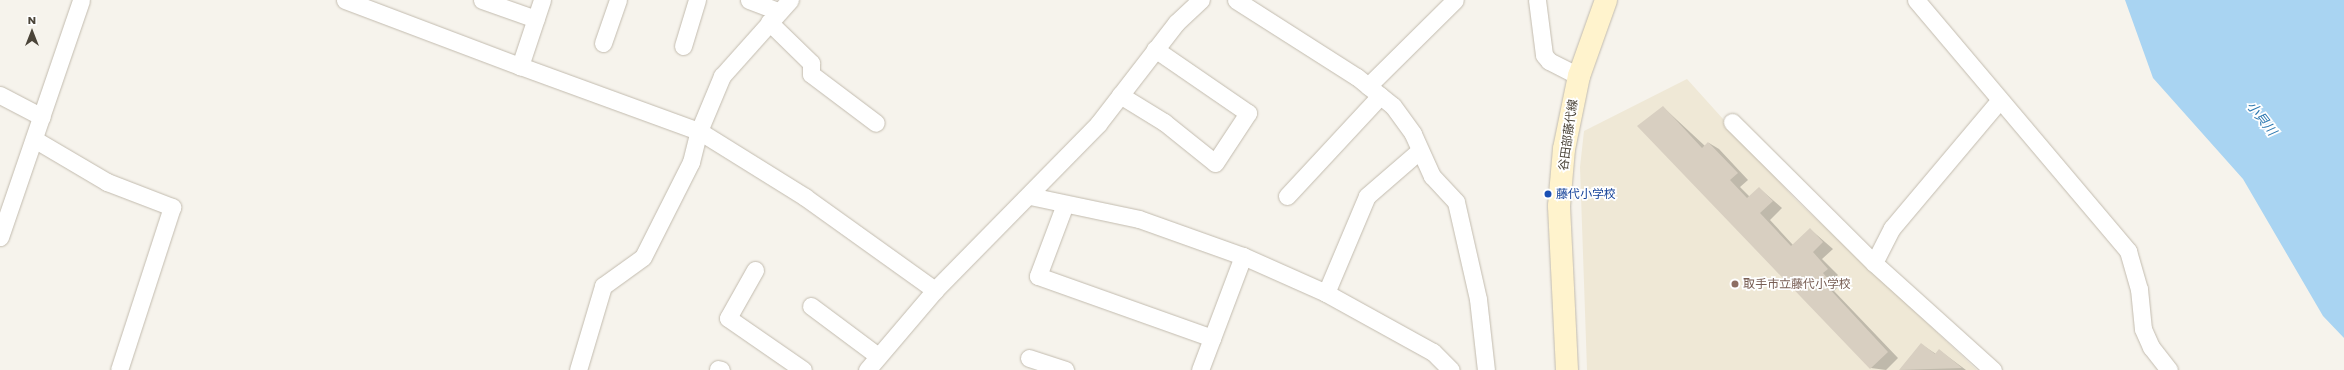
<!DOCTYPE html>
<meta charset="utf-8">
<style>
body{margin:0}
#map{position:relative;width:2344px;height:370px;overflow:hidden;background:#f6f3ec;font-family:Poppins,"Noto Sans JP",sans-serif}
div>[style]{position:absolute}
.education>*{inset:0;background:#efe8d6}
.water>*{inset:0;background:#a9d4f2}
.shadow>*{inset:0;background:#0003}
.building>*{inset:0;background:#d8cfc1}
.roads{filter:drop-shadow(0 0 1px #c2bbae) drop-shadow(0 0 1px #c2bbae)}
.minor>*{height:17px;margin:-8.5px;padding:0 8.5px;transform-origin:8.5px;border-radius:8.5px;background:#fff}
.secondary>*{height:22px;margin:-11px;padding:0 11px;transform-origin:11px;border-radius:11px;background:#fff3cd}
.dots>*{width:11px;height:11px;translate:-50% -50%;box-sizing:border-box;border:2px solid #fff;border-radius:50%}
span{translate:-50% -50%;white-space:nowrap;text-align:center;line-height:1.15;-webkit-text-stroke:3.5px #fff;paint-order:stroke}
.street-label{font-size:12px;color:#4b4439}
.transit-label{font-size:12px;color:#164399}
.left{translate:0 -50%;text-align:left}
.education-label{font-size:12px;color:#785e54}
.water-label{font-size:13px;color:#2e7ab2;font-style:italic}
.north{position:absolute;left:12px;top:12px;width:40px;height:40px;-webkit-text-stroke:3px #fff;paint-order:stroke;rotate:0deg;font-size:11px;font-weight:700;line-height:16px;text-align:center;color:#4b4439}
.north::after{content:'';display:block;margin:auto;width:14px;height:18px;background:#4b4439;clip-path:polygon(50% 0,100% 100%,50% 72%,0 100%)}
</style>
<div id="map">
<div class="education">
<i style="clip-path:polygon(1687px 79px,1795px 199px,1977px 370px,1587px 370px,1580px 167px,1584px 131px)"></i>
</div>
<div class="water">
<i style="clip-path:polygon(2125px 0,2344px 0,2344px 338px,2323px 316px,2243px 179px,2153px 78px)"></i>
</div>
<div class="shadow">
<i style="clip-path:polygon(1663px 107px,1705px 146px,1709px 143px,1719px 149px,1748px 180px,1740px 187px,1750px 197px,1759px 188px,1782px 208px,1770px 220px,1793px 245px,1810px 229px,1833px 249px,1822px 259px,1838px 275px,1833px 280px,1839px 286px,1834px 291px,1898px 358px,1886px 370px,1871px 368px,1639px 126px)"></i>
<i style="clip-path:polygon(1921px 344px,1936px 354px,1939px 350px,1966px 370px,1900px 370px)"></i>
</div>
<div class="building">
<i style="clip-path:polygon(1663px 106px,1702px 148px,1708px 142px,1738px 173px,1730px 180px,1747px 198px,1759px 187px,1773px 201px,1760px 213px,1791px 246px,1810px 228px,1823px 242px,1813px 252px,1828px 269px,1823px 273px,1829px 280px,1825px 284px,1888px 352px,1870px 369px,1637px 126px)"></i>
<i style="clip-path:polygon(1921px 343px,1935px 354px,1939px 349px,1962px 368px,1899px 370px)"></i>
</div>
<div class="roads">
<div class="minor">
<i style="left:345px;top:0;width:187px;rotate:20.7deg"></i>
<i style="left:482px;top:0;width:57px;rotate:19.4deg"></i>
<i style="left:542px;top:0;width:70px;rotate:108.4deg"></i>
<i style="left:520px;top:66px;width:190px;rotate:20deg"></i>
<i style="left:699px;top:131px;width:125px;rotate:31.9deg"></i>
<i style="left:805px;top:197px;width:160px;rotate:35.6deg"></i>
<i style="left:749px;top:0;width:31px;rotate:21deg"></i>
<i style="left:1236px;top:0;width:143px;rotate:32.5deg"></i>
<i style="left:1357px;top:77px;width:46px;rotate:38.9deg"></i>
<i style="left:1393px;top:106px;width:34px;rotate:54deg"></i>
<i style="left:1413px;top:134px;width:46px;rotate:65.7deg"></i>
<i style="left:1432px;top:176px;width:35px;rotate:47deg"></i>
<i style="left:1456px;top:202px;width:99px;rotate:77.2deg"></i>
<i style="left:1478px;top:299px;width:71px;rotate:83.6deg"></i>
<i style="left:1537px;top:0;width:55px;rotate:82.7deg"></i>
<i style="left:1544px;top:55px;width:8px;rotate:50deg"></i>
<i style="left:1549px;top:61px;width:34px;rotate:27deg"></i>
<i style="left:1916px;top:0;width:329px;rotate:49.8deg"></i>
<i style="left:2128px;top:251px;width:40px;rotate:74deg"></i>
<i style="left:2139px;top:289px;width:40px;rotate:84.3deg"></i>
<i style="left:2143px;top:329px;width:20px;rotate:66deg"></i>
<i style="left:2151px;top:347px;width:29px;rotate:52deg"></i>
<i style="left:769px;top:22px;width:59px;rotate:44.3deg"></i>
<i style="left:811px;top:63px;width:11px;rotate:90deg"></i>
<i style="left:811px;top:74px;width:81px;rotate:37deg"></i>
<i style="left:603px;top:43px;width:46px;rotate:-70.8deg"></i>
<i style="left:683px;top:46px;width:48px;rotate:-73.1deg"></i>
<i style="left:1368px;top:86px;width:122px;rotate:-44.7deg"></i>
<i style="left:0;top:95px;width:47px;rotate:27.6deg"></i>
<i style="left:1120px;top:95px;width:52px;rotate:31.5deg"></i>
<i style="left:1164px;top:122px;width:65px;rotate:38.8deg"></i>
<i style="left:1215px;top:163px;width:60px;rotate:-56.6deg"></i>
<i style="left:1248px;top:113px;width:113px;rotate:-145.5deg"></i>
<i style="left:1732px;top:122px;width:200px;rotate:44.8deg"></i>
<i style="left:1874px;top:263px;width:160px;rotate:42deg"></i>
<i style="left:34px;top:139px;width:85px;rotate:30.5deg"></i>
<i style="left:107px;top:182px;width:70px;rotate:21deg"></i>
<i style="left:172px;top:207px;width:171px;rotate:108deg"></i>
<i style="left:1030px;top:196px;width:111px;rotate:11.9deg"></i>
<i style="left:1139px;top:219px;width:110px;rotate:19.6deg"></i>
<i style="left:1243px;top:256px;width:91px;rotate:24deg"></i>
<i style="left:1326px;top:293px;width:122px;rotate:28.9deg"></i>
<i style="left:1433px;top:352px;width:25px;rotate:45deg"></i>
<i style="left:1287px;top:196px;width:137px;rotate:-47.1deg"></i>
<i style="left:1065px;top:204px;width:77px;rotate:110.6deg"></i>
<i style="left:1038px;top:276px;width:185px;rotate:19.6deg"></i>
<i style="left:0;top:237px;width:250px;rotate:-71.1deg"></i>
<i style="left:1874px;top:263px;width:39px;rotate:-63deg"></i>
<i style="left:1892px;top:228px;width:166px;rotate:-49.9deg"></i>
<i style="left:755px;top:270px;width:55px;rotate:119.4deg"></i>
<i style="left:728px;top:318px;width:91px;rotate:34.7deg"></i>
<i style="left:1326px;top:293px;width:105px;rotate:-67.1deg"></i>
<i style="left:1367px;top:196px;width:69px;rotate:-40.9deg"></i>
<i style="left:811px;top:306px;width:84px;rotate:36.7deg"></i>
<i style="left:1029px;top:358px;width:38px;rotate:18deg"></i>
<i style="left:718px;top:369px;width:3px;rotate:18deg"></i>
<i style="left:578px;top:370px;width:88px;rotate:-73.4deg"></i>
<i style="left:603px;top:286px;width:49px;rotate:-35.9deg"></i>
<i style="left:643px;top:257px;width:106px;rotate:-63.2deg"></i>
<i style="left:691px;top:162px;width:32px;rotate:-76deg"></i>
<i style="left:699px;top:131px;width:60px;rotate:-67.3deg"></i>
<i style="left:722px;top:76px;width:102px;rotate:-48.2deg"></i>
<i style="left:867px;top:370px;width:105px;rotate:-49.6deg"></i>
<i style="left:935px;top:290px;width:233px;rotate:-45.5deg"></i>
<i style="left:1098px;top:124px;width:128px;rotate:-52.3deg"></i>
<i style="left:1176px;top:23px;width:34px;rotate:-43deg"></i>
<i style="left:1200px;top:370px;width:122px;rotate:-69.3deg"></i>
</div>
<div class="secondary">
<i style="left:1567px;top:370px;width:164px;rotate:-92.8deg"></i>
<i style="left:1559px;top:206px;width:57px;rotate:-85deg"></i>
<i style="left:1564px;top:149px;width:75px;rotate:-78.4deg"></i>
<i style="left:1579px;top:76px;width:81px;rotate:-70.4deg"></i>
</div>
</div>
<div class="dots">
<i style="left:1548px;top:194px;background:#1a4fb4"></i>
<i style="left:1735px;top:284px;background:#8d6e63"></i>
</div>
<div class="street-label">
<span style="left:1568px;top:135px;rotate:-82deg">谷田部藤代線</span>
</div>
<div class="transit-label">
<span class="left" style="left:1556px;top:194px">藤代小学校</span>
</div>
<div class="education-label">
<span class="left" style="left:1743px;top:284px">取手市立藤代小学校</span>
</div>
<div class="water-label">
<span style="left:2261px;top:119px;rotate:52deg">小貝川</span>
</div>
<div class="north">N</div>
</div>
